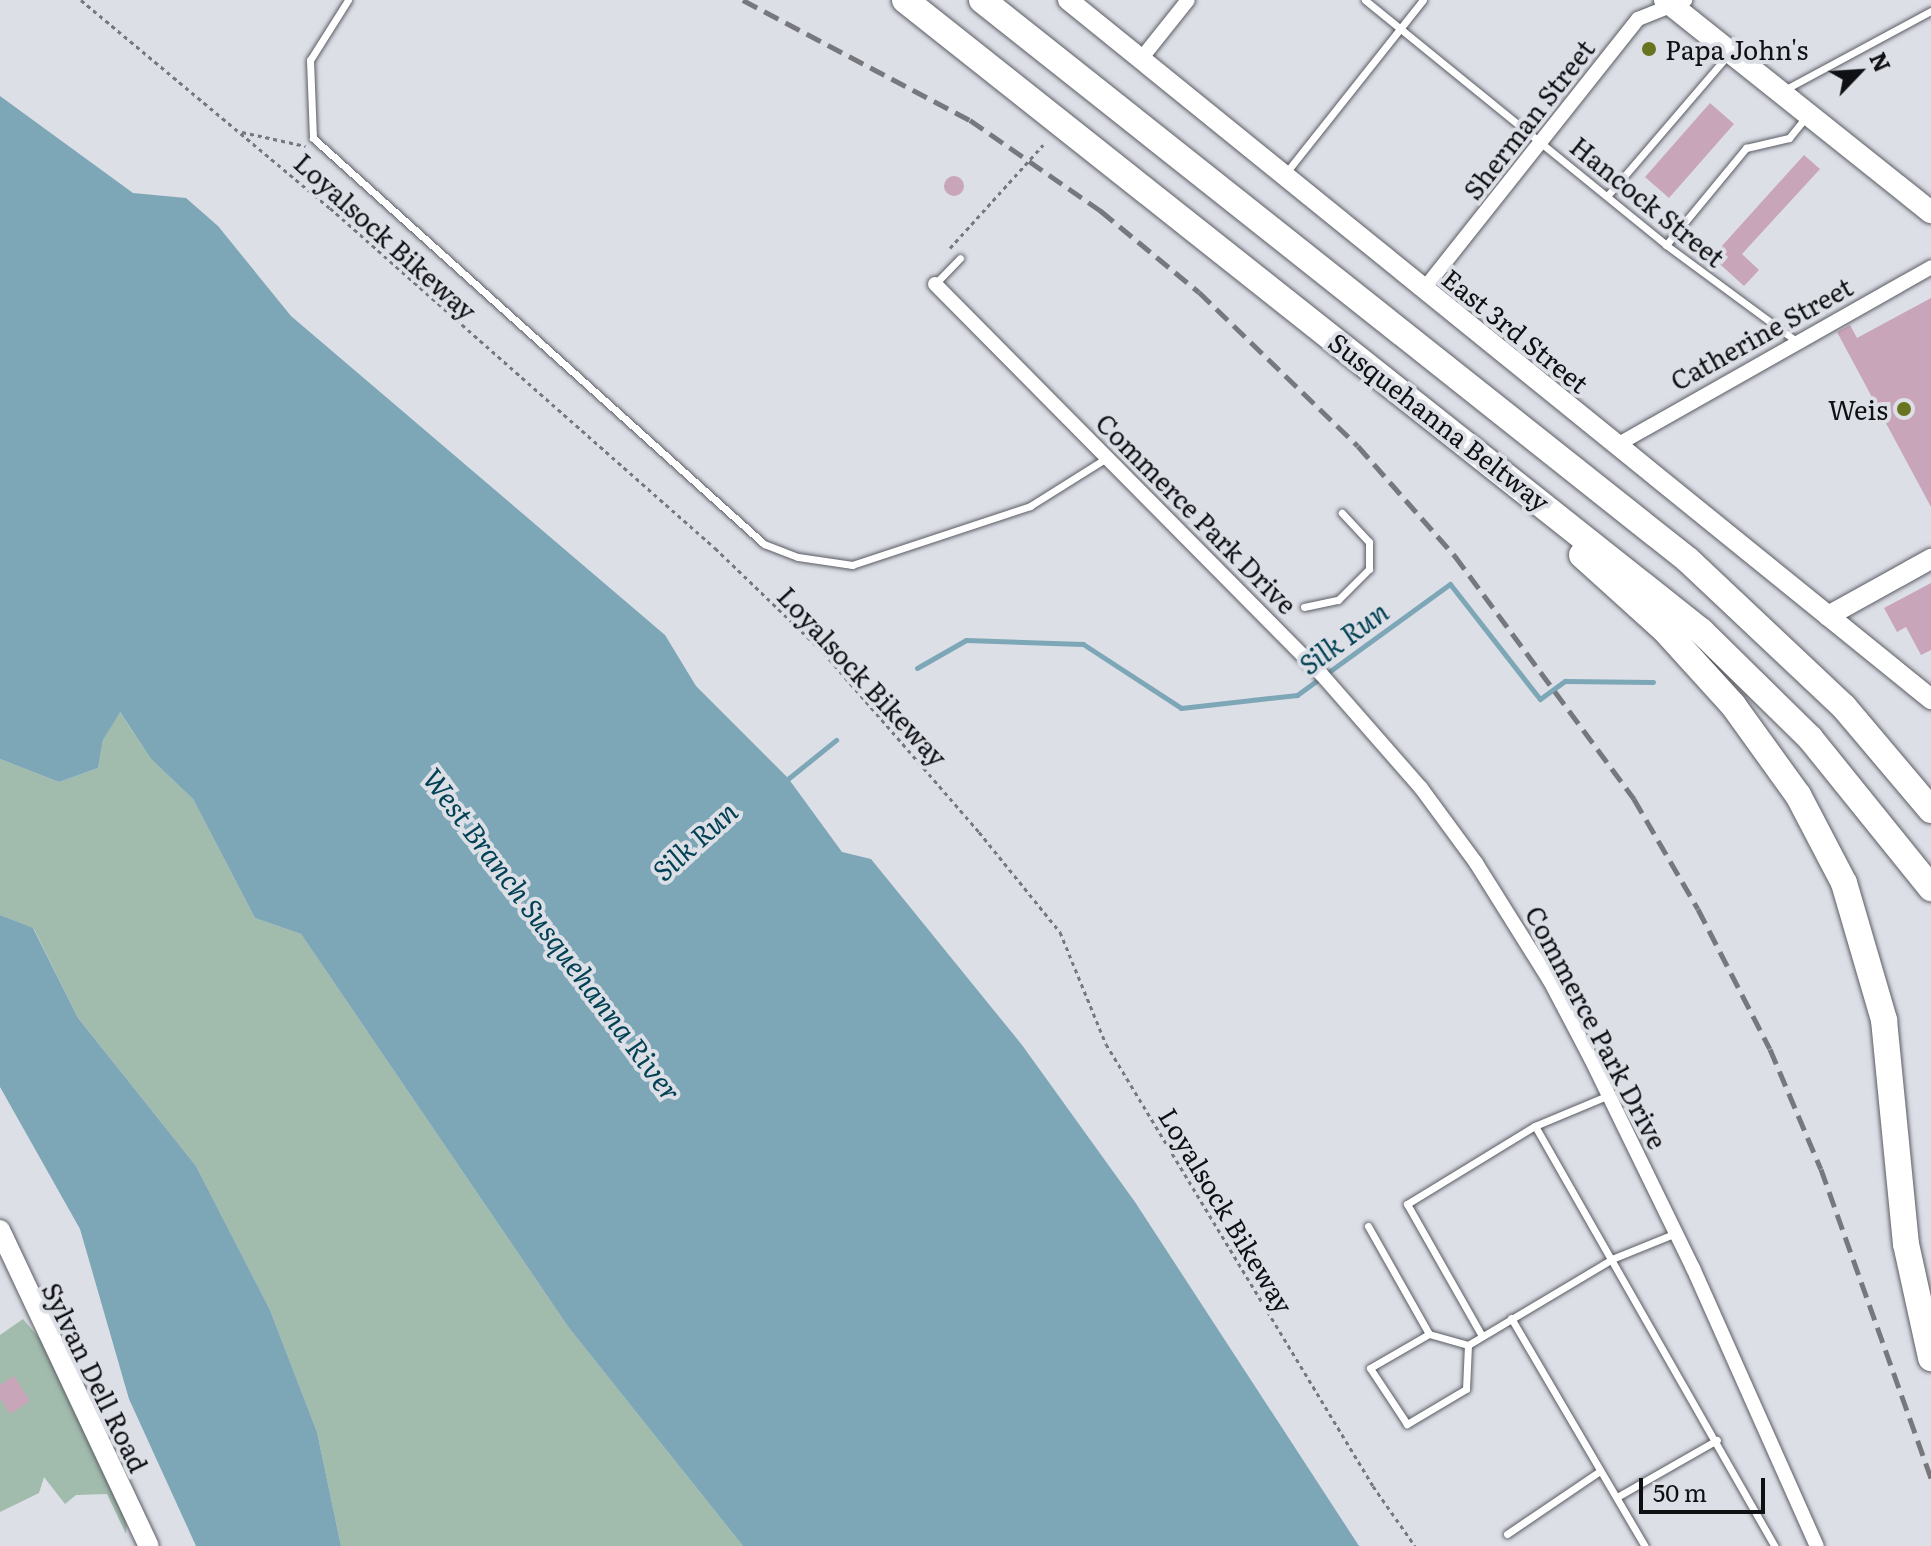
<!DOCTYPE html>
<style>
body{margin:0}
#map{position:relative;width:1931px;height:1546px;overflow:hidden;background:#dddfe7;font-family:Literata,serif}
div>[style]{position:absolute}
.green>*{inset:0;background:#a1bbad}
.water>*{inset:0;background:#7da7b7}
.stream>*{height:5px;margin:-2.5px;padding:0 2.5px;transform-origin:2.5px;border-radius:2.5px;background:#7da7b7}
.building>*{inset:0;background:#c9a5b9}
.round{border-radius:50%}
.path>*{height:3px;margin-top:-1.5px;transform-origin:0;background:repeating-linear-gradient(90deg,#76787d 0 4px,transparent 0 8px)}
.roads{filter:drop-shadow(0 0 2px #5a5c63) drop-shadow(0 0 2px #5a5c63)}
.lane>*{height:7px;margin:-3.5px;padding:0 3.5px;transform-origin:3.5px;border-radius:3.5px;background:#fff}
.street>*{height:14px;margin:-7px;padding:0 7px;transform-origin:7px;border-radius:7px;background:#fff}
.secondary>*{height:20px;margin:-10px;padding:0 10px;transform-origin:10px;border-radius:10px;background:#fff}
.primary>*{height:22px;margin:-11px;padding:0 11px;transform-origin:11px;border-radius:11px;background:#fff}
.highway>*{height:26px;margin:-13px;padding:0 13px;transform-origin:13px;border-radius:13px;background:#fff}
.rail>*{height:5px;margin-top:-2.5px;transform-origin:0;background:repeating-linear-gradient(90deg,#77787e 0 16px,transparent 0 24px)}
.dots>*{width:22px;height:22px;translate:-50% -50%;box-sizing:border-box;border:4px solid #dddfe7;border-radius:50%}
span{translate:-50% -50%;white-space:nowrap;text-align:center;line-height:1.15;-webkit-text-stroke:8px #dddfe7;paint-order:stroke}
.poi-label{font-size:26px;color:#0f1013}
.left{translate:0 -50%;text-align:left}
.right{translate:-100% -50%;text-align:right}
.street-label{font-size:26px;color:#0f1013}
.water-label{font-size:28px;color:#024254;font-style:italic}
.north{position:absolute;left:1819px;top:32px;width:80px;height:80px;-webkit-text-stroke:6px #dddfe7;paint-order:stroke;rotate:65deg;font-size:22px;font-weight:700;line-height:32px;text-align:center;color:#0f1013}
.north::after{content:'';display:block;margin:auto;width:28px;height:36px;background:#0f1013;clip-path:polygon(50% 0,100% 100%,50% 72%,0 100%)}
.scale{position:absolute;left:1639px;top:1478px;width:126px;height:36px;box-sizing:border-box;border:4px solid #0f1013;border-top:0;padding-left:10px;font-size:24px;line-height:28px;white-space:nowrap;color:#0f1013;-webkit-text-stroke:6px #dddfe7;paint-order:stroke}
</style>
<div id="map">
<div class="green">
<i style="clip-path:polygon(119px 711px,151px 759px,193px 799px,255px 918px,301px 934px,569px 1328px,743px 1546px,341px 1546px,317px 1432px,270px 1310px,196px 1166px,78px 1018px,34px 929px,0 915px,0 759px,59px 782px,98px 768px,103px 740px)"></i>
<i style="clip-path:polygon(23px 1319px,40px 1339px,77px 1418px,82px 1417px,127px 1520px,126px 1534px,107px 1494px,76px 1495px,65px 1504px,44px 1477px,39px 1493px,0 1512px,0 1335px)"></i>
</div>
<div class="water">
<i style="clip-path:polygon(0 96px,133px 193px,186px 198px,218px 226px,291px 316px,665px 635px,696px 686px,788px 778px,842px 852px,871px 859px,1022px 1045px,1135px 1202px,1359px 1546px,743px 1546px,569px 1328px,301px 934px,255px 918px,193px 799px,151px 759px,120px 712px,103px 740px,98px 768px,59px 782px,0 759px)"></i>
<i style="clip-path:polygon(0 915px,33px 928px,78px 1018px,196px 1166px,270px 1310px,317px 1432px,341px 1546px,196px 1546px,129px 1399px,80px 1229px,0 1087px)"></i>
</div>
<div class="stream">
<i style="left:917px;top:668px;width:56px;rotate:-29.7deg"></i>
<i style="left:966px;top:640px;width:117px;rotate:2deg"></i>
<i style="left:1083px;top:644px;width:117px;rotate:33.1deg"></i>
<i style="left:1181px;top:708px;width:117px;rotate:-6.4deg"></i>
<i style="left:1297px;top:695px;width:189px;rotate:-36deg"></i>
<i style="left:1450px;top:584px;width:146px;rotate:52deg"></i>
<i style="left:1540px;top:699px;width:31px;rotate:-36deg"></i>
<i style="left:1565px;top:681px;width:88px;rotate:0.7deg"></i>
<i style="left:784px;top:782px;width:67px;rotate:-38.9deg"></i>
</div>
<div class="building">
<i style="clip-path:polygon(1710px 103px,1734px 124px,1669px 198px,1645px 177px)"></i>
<i style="clip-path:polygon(1804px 155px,1820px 169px,1742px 254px,1759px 270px,1744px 286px,1712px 257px)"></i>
<i class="round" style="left:944px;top:176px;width:20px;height:20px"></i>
<i style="clip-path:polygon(1931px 298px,1931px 507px,1837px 332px,1850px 325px,1857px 338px)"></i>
<i style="clip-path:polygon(1931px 583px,1931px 650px,1921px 655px,1906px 627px,1897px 632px,1884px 608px)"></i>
<i style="clip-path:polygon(14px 1376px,30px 1401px,10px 1414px,0 1398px,0 1385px)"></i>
</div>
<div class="path">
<i style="left:81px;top:0;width:324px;rotate:39.9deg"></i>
<i style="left:330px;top:208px;width:514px;rotate:41.45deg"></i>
<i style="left:715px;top:548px;width:151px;rotate:43.9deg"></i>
<i style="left:824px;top:653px;width:237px;rotate:49.1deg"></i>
<i style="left:979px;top:832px;width:129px;rotate:51deg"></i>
<i style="left:1060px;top:932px;width:121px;rotate:67.7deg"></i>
<i style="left:1106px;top:1044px;width:516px;rotate:58.86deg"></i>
<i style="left:1373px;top:1486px;width:73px;rotate:55deg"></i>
<i style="left:242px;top:132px;width:65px;rotate:12.5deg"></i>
<i style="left:950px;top:248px;width:139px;rotate:-47.9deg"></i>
</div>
<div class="roads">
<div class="lane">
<i style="left:348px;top:0;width:71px;rotate:122.3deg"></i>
<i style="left:310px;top:60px;width:78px;rotate:87.8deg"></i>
<i style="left:313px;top:138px;width:607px;rotate:41.99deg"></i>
<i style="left:764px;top:544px;width:36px;rotate:21deg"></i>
<i style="left:798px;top:557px;width:55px;rotate:8.4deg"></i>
<i style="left:852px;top:565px;width:188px;rotate:-18.3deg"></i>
<i style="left:1030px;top:506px;width:92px;rotate:-32.1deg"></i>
<i style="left:1365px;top:0;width:388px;rotate:39.1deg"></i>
<i style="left:1666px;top:245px;width:160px;rotate:36.4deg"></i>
<i style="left:1786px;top:89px;width:165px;rotate:-28.3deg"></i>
<i style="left:1285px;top:174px;width:222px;rotate:-51.6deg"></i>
<i style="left:1608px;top:195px;width:186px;rotate:-49.4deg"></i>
<i style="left:1666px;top:245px;width:126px;rotate:-50.5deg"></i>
<i style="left:1746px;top:148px;width:44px;rotate:-13.1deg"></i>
<i style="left:1789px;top:138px;width:27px;rotate:-51deg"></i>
<i style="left:935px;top:284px;width:36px;rotate:-46deg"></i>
<i style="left:1304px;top:607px;width:35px;rotate:-12deg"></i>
<i style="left:1338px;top:600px;width:44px;rotate:-45deg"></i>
<i style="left:1369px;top:569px;width:27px;rotate:-90deg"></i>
<i style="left:1369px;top:542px;width:40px;rotate:-133deg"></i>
<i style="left:1535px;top:1126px;width:484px;rotate:60.3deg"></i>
<i style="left:1368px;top:1226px;width:124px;rotate:60.5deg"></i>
<i style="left:1511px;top:1318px;width:264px;rotate:59.6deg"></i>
<i style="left:1482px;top:1336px;width:152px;rotate:-119.6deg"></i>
<i style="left:1407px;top:1204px;width:150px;rotate:-31.4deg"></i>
<i style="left:1535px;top:1126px;width:80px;rotate:-22.7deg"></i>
<i style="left:1468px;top:1345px;width:44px;rotate:92.6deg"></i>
<i style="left:1466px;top:1389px;width:69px;rotate:149.3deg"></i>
<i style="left:1407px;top:1424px;width:67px;rotate:-123.5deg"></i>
<i style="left:1370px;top:1368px;width:68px;rotate:-30deg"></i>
<i style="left:1429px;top:1334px;width:41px;rotate:15.8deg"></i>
<i style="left:1468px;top:1345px;width:168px;rotate:-30.8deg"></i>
<i style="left:1612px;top:1259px;width:69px;rotate:-22.1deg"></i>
<i style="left:1617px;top:1497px;width:115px;rotate:-29.7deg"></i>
<i style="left:1507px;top:1534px;width:112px;rotate:-34.1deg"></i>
</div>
<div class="street">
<i style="left:1141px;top:59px;width:75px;rotate:-51.5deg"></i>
<i style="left:935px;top:284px;width:550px;rotate:45.29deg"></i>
<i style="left:1322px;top:675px;width:150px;rotate:48.8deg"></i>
<i style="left:1421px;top:788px;width:93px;rotate:53.7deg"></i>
<i style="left:1476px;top:863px;width:139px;rotate:57.9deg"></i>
<i style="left:1550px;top:981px;width:88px;rotate:62.3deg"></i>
<i style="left:1591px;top:1059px;width:233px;rotate:64deg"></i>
<i style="left:1693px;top:1268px;width:304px;rotate:66deg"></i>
<i style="left:1424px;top:289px;width:345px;rotate:-51.6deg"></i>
<i style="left:1638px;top:19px;width:51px;rotate:-22deg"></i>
<i style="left:1617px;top:445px;width:361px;rotate:-29.5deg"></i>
</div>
<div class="secondary">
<i style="left:1068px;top:0;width:1111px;rotate:39.01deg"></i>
<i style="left:1828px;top:616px;width:118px;rotate:-29deg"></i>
<i style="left:0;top:1230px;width:349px;rotate:64.8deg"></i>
</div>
<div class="primary">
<i style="left:1665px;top:0;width:340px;rotate:38.6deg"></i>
</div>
<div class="highway">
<i style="left:905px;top:0;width:1016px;rotate:38.4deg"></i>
<i style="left:1701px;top:631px;width:153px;rotate:44.5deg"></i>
<i style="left:1810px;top:738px;width:193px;rotate:51.1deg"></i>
<i style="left:982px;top:0;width:901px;rotate:38.42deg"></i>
<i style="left:1688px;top:560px;width:214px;rotate:43.3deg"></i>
<i style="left:1844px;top:707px;width:135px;rotate:49.8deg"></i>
<i style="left:1582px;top:555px;width:110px;rotate:42.1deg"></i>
<i style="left:1664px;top:629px;width:103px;rotate:47.8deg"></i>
<i style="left:1733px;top:705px;width:111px;rotate:54.2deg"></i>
<i style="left:1798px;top:795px;width:99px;rotate:62.4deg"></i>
<i style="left:1844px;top:883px;width:143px;rotate:73.7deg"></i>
<i style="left:1884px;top:1020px;width:225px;rotate:84.4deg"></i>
<i style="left:1906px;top:1244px;width:117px;rotate:77.6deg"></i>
</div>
</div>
<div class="rail">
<i style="left:743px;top:0;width:257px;rotate:27.9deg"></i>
<i style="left:970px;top:120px;width:160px;rotate:34.8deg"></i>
<i style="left:1101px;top:211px;width:127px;rotate:39.6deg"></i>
<i style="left:1199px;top:292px;width:221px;rotate:44.1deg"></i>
<i style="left:1358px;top:446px;width:147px;rotate:48.6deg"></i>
<i style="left:1455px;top:556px;width:302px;rotate:53.6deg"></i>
<i style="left:1634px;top:799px;width:127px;rotate:59.8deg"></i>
<i style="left:1698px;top:909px;width:157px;rotate:62.8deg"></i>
<i style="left:1770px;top:1049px;width:130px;rotate:67deg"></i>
<i style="left:1821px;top:1169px;width:328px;rotate:70.4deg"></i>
</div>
<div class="dots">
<i style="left:1649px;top:49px;background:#68741f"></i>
<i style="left:1904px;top:409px;background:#68741f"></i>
</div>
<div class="poi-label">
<span class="left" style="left:1665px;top:49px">Papa John's</span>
<span class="right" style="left:1888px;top:409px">Weis</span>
</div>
<div class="street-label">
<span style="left:1528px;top:119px;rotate:-52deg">Sherman Street</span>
<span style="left:1648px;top:201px;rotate:39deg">Hancock Street</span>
<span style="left:386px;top:236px;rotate:42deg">Loyalsock Bikeway</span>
<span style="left:1516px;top:330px;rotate:39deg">East 3rd Street</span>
<span style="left:1761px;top:333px;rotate:-29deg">Catherine Street</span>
<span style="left:1440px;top:421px;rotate:38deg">Susquehanna Beltway</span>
<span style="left:1197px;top:513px;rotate:45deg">Commerce Park Drive</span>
<span style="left:863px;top:676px;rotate:47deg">Loyalsock Bikeway</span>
<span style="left:1597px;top:1027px;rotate:62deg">Commerce Park Drive</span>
<span style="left:1227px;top:1210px;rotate:59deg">Loyalsock Bikeway</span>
<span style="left:96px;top:1377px;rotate:64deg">Sylvan Dell Road</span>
</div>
<div class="water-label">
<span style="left:1343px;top:637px;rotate:-36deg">Silk Run</span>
<span style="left:694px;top:840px;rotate:-42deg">Silk Run</span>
<span style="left:553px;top:934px;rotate:53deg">West Branch Susquehanna River</span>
</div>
<div class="north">N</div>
<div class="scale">50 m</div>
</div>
